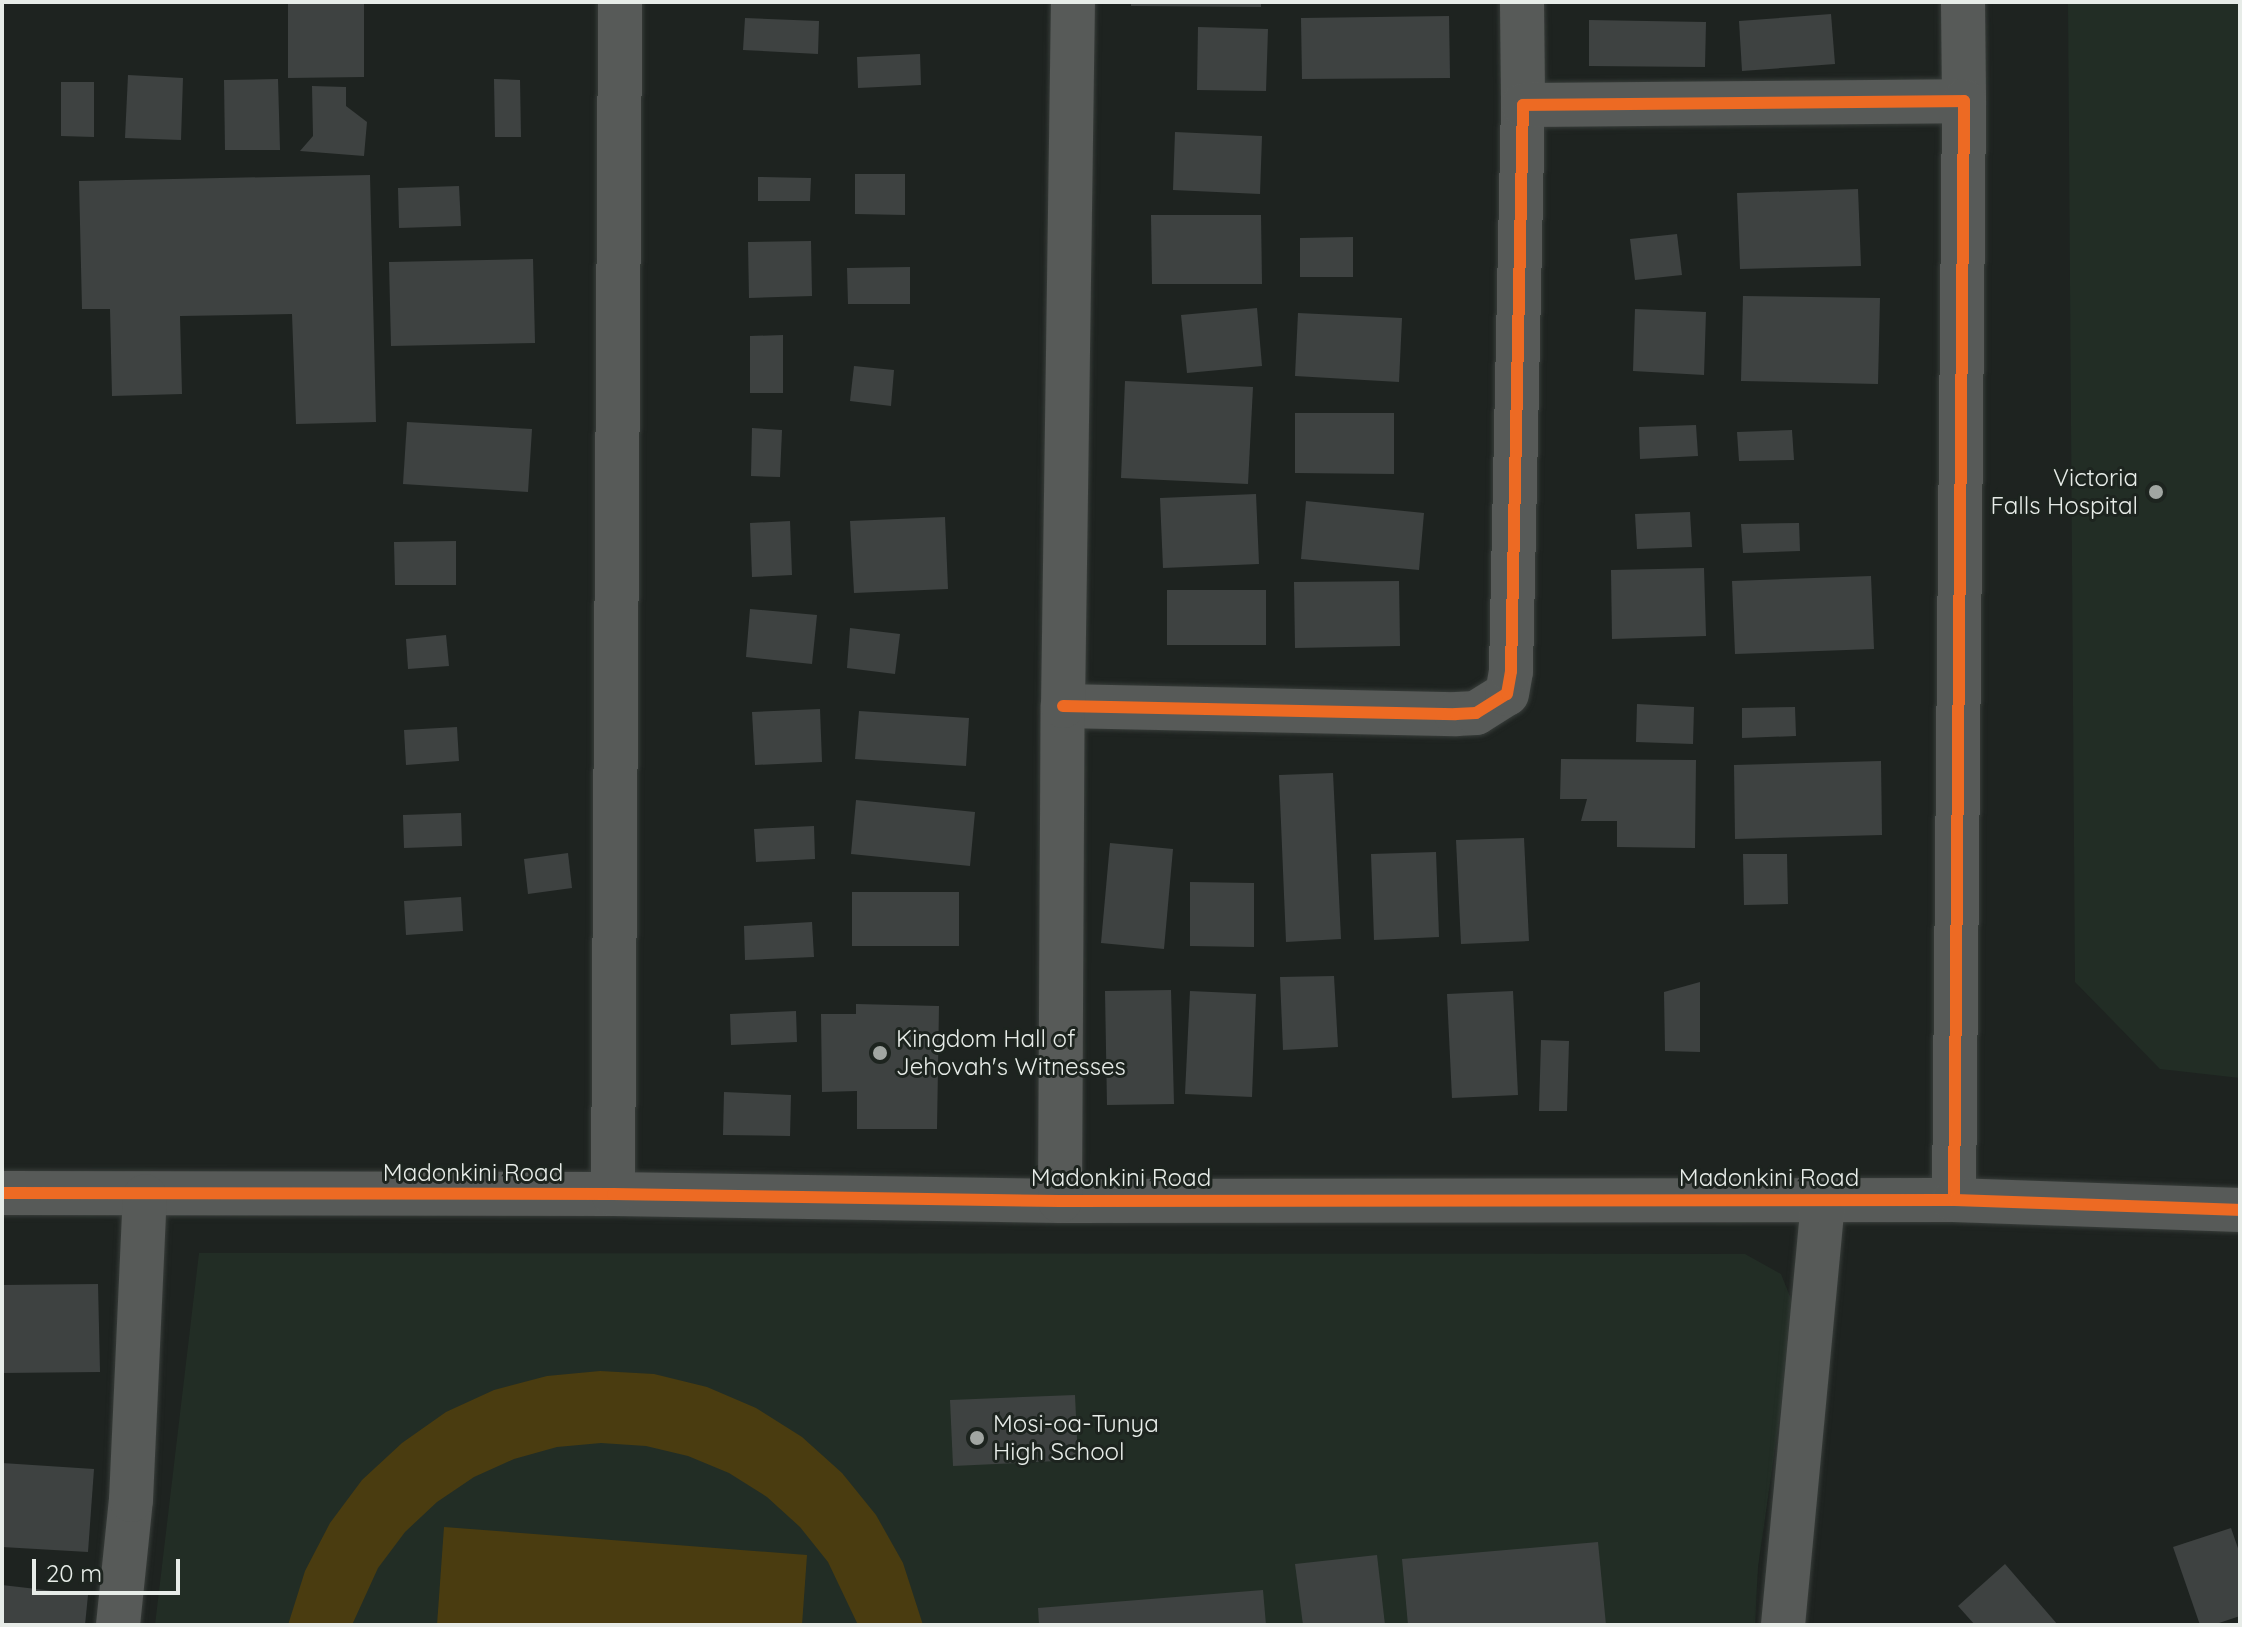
<!DOCTYPE html>
<style>
body{margin:0}
#map{position:relative;width:2242px;height:1627px;overflow:hidden;background:#1e2320;font-family:Quicksand,sans-serif}
div>[style]{position:absolute}
.built>*{inset:0;background:#222d25}
.green>*{inset:0;background:#4a3c10}
.building>*{inset:0;background:#3e4241}
.roads{filter:drop-shadow(0 0 2px #383d3a) drop-shadow(0 0 2px #383d3a)}
.minor>*{height:44px;margin:-22px;padding:0 22px;transform-origin:22px;border-radius:22px;background:#575a58}
.cycleway>*{height:12px;margin:-6px;padding:0 6px;transform-origin:6px;border-radius:6px;background:#ed6a23}
.dots>*{width:22px;height:22px;translate:-50% -50%;box-sizing:border-box;border:4px solid #1d241f;border-radius:50%}
span{translate:-50% -50%;white-space:nowrap;text-align:center;line-height:1.15;-webkit-text-stroke:6px #1d241f;paint-order:stroke}
.poi-label{font-size:24px;color:#e7ece8}
.right{translate:-100% -50%;text-align:right}
.left{translate:0 -50%;text-align:left}
.street-label{font-size:24px;color:#e7ece8}
.frame{position:absolute;inset:0;border:4px solid #e7ece8;pointer-events:none}
.scale{position:absolute;left:32px;top:1559px;width:148px;height:36px;box-sizing:border-box;border:4px solid #e7ece8;border-top:0;padding-left:10px;font-size:24px;line-height:28px;white-space:nowrap;color:#e7ece8;-webkit-text-stroke:6px #1d241f;paint-order:stroke}
</style>
<div id="map">
<div class="built">
<i style="clip-path:polygon(2068px 2px,2240px 2px,2240px 1078px,2160px 1069px,2075px 982px)"></i>
<i style="clip-path:polygon(199px 1253px,1745px 1254px,1781px 1274px,1795px 1309px,1758px 1567px,1755px 1625px,155px 1625px)"></i>
</div>
<div class="green">
<i style="clip-path:polygon(600px 1371px,654px 1374px,707px 1387px,756px 1408px,802px 1437px,842px 1473px,876px 1515px,903px 1563px,923px 1625px,858px 1625px,828px 1562px,800px 1527px,767px 1497px,729px 1473px,688px 1456px,646px 1446px,601px 1443px,557px 1447px,514px 1459px,474px 1477px,437px 1502px,405px 1532px,378px 1568px,352px 1625px,288px 1625px,305px 1571px,330px 1523px,362px 1480px,402px 1443px,446px 1412px,494px 1390px,547px 1376px)"></i>
<i style="clip-path:polygon(444px 1527px,807px 1555px,802px 1625px,437px 1625px)"></i>
</div>
<div class="building">
<i style="clip-path:polygon(288px 2px,364px 2px,364px 77px,288px 78px)"></i>
<i style="clip-path:polygon(1131px 2px,1261px 2px,1261px 7px,1131px 6px)"></i>
<i style="clip-path:polygon(1831px 14px,1835px 64px,1742px 71px,1739px 21px)"></i>
<i style="clip-path:polygon(1449px 16px,1450px 78px,1302px 79px,1301px 18px)"></i>
<i style="clip-path:polygon(745px 18px,819px 21px,818px 54px,743px 50px)"></i>
<i style="clip-path:polygon(1589px 20px,1706px 22px,1705px 67px,1589px 66px)"></i>
<i style="clip-path:polygon(1198px 27px,1268px 29px,1266px 91px,1197px 90px)"></i>
<i style="clip-path:polygon(920px 54px,921px 85px,858px 88px,857px 57px)"></i>
<i style="clip-path:polygon(128px 75px,183px 78px,181px 140px,125px 138px)"></i>
<i style="clip-path:polygon(278px 79px,280px 150px,225px 150px,224px 80px)"></i>
<i style="clip-path:polygon(494px 79px,520px 80px,521px 137px,495px 137px)"></i>
<i style="clip-path:polygon(61px 82px,94px 82px,94px 137px,61px 136px)"></i>
<i style="clip-path:polygon(312px 86px,346px 87px,346px 106px,367px 122px,364px 156px,300px 151px,313px 136px)"></i>
<i style="clip-path:polygon(1175px 132px,1262px 136px,1260px 194px,1173px 190px)"></i>
<i style="clip-path:polygon(855px 174px,905px 174px,905px 215px,855px 214px)"></i>
<i style="clip-path:polygon(370px 175px,376px 422px,296px 424px,292px 314px,180px 316px,182px 394px,112px 396px,110px 309px,82px 309px,79px 181px)"></i>
<i style="clip-path:polygon(758px 177px,811px 178px,810px 201px,758px 201px)"></i>
<i style="clip-path:polygon(459px 186px,461px 226px,399px 228px,398px 188px)"></i>
<i style="clip-path:polygon(1858px 189px,1861px 266px,1740px 269px,1737px 193px)"></i>
<i style="clip-path:polygon(1151px 215px,1261px 215px,1262px 284px,1152px 284px)"></i>
<i style="clip-path:polygon(1677px 234px,1682px 275px,1635px 280px,1630px 239px)"></i>
<i style="clip-path:polygon(1353px 237px,1353px 277px,1300px 277px,1300px 238px)"></i>
<i style="clip-path:polygon(811px 241px,812px 296px,749px 298px,748px 242px)"></i>
<i style="clip-path:polygon(533px 259px,535px 343px,391px 346px,389px 262px)"></i>
<i style="clip-path:polygon(910px 267px,910px 304px,848px 304px,847px 268px)"></i>
<i style="clip-path:polygon(1743px 296px,1880px 298px,1878px 384px,1741px 381px)"></i>
<i style="clip-path:polygon(1257px 308px,1262px 366px,1187px 373px,1181px 315px)"></i>
<i style="clip-path:polygon(1635px 309px,1706px 312px,1704px 375px,1633px 371px)"></i>
<i style="clip-path:polygon(1298px 313px,1402px 318px,1399px 382px,1295px 376px)"></i>
<i style="clip-path:polygon(783px 335px,783px 393px,750px 393px,750px 336px)"></i>
<i style="clip-path:polygon(854px 366px,894px 370px,891px 406px,850px 401px)"></i>
<i style="clip-path:polygon(1125px 381px,1253px 387px,1248px 484px,1121px 478px)"></i>
<i style="clip-path:polygon(1295px 413px,1394px 413px,1394px 474px,1295px 473px)"></i>
<i style="clip-path:polygon(407px 422px,532px 429px,528px 492px,403px 484px)"></i>
<i style="clip-path:polygon(1696px 425px,1698px 456px,1640px 459px,1639px 427px)"></i>
<i style="clip-path:polygon(752px 428px,782px 430px,780px 477px,751px 476px)"></i>
<i style="clip-path:polygon(1792px 430px,1794px 460px,1739px 461px,1737px 432px)"></i>
<i style="clip-path:polygon(1256px 494px,1259px 564px,1163px 568px,1160px 498px)"></i>
<i style="clip-path:polygon(1306px 501px,1424px 513px,1419px 570px,1301px 559px)"></i>
<i style="clip-path:polygon(1690px 512px,1692px 547px,1637px 549px,1635px 514px)"></i>
<i style="clip-path:polygon(945px 517px,948px 589px,854px 593px,850px 521px)"></i>
<i style="clip-path:polygon(790px 521px,792px 575px,752px 577px,750px 523px)"></i>
<i style="clip-path:polygon(1799px 523px,1800px 551px,1743px 553px,1741px 524px)"></i>
<i style="clip-path:polygon(456px 541px,456px 585px,395px 585px,394px 542px)"></i>
<i style="clip-path:polygon(1704px 568px,1706px 636px,1612px 639px,1611px 570px)"></i>
<i style="clip-path:polygon(1871px 576px,1874px 649px,1735px 654px,1732px 581px)"></i>
<i style="clip-path:polygon(1399px 581px,1400px 646px,1295px 648px,1294px 582px)"></i>
<i style="clip-path:polygon(1167px 590px,1266px 590px,1266px 645px,1167px 645px)"></i>
<i style="clip-path:polygon(750px 609px,817px 615px,812px 664px,746px 657px)"></i>
<i style="clip-path:polygon(850px 628px,900px 634px,895px 674px,847px 668px)"></i>
<i style="clip-path:polygon(446px 635px,449px 666px,408px 669px,406px 639px)"></i>
<i style="clip-path:polygon(1637px 704px,1694px 707px,1693px 744px,1636px 742px)"></i>
<i style="clip-path:polygon(1795px 707px,1796px 736px,1742px 738px,1742px 708px)"></i>
<i style="clip-path:polygon(820px 709px,822px 762px,755px 765px,752px 712px)"></i>
<i style="clip-path:polygon(859px 711px,969px 718px,966px 766px,855px 759px)"></i>
<i style="clip-path:polygon(457px 727px,459px 761px,406px 765px,404px 730px)"></i>
<i style="clip-path:polygon(1561px 759px,1696px 760px,1695px 848px,1617px 847px,1617px 821px,1581px 821px,1587px 799px,1560px 799px)"></i>
<i style="clip-path:polygon(1881px 761px,1882px 835px,1735px 839px,1734px 765px)"></i>
<i style="clip-path:polygon(1333px 773px,1341px 939px,1286px 942px,1279px 775px)"></i>
<i style="clip-path:polygon(856px 800px,975px 812px,970px 866px,851px 854px)"></i>
<i style="clip-path:polygon(461px 813px,462px 846px,404px 848px,403px 815px)"></i>
<i style="clip-path:polygon(814px 826px,815px 859px,756px 862px,754px 829px)"></i>
<i style="clip-path:polygon(1524px 838px,1529px 941px,1461px 944px,1456px 840px)"></i>
<i style="clip-path:polygon(1110px 843px,1173px 849px,1164px 949px,1101px 943px)"></i>
<i style="clip-path:polygon(1436px 852px,1439px 937px,1374px 940px,1371px 854px)"></i>
<i style="clip-path:polygon(568px 853px,572px 888px,528px 894px,524px 859px)"></i>
<i style="clip-path:polygon(1743px 854px,1787px 854px,1788px 904px,1744px 905px)"></i>
<i style="clip-path:polygon(1190px 882px,1254px 883px,1254px 947px,1190px 946px)"></i>
<i style="clip-path:polygon(852px 892px,959px 892px,959px 946px,852px 946px)"></i>
<i style="clip-path:polygon(461px 897px,463px 931px,406px 935px,404px 901px)"></i>
<i style="clip-path:polygon(812px 922px,814px 957px,745px 960px,744px 926px)"></i>
<i style="clip-path:polygon(1334px 976px,1338px 1047px,1283px 1050px,1280px 977px)"></i>
<i style="clip-path:polygon(1700px 982px,1700px 1052px,1665px 1051px,1664px 992px)"></i>
<i style="clip-path:polygon(1171px 990px,1174px 1104px,1107px 1105px,1105px 991px)"></i>
<i style="clip-path:polygon(1190px 991px,1256px 994px,1252px 1097px,1185px 1094px)"></i>
<i style="clip-path:polygon(1513px 991px,1518px 1095px,1452px 1098px,1447px 994px)"></i>
<i style="clip-path:polygon(856px 1004px,939px 1006px,937px 1129px,857px 1129px,857px 1091px,822px 1092px,821px 1014px,856px 1014px)"></i>
<i style="clip-path:polygon(796px 1011px,797px 1042px,731px 1045px,730px 1014px)"></i>
<i style="clip-path:polygon(1541px 1040px,1569px 1041px,1567px 1111px,1539px 1111px)"></i>
<i style="clip-path:polygon(724px 1092px,791px 1095px,790px 1136px,723px 1135px)"></i>
<i style="clip-path:polygon(98px 1284px,100px 1372px,2px 1373px,2px 1285px)"></i>
<i style="clip-path:polygon(1075px 1395px,1078px 1460px,953px 1466px,950px 1400px)"></i>
<i style="clip-path:polygon(2px 1463px,94px 1469px,88px 1552px,2px 1547px)"></i>
<i style="clip-path:polygon(2231px 1528px,2240px 1554px,2240px 1616px,2213px 1625px,2200px 1625px,2173px 1547px)"></i>
<i style="clip-path:polygon(1598px 1542px,1606px 1625px,1408px 1625px,1402px 1559px)"></i>
<i style="clip-path:polygon(1377px 1555px,1385px 1625px,1303px 1625px,1295px 1564px)"></i>
<i style="clip-path:polygon(2005px 1564px,2058px 1625px,1975px 1625px,1958px 1606px)"></i>
<i style="clip-path:polygon(2px 1585px,88px 1595px,85px 1625px,2px 1625px)"></i>
<i style="clip-path:polygon(1263px 1590px,1266px 1625px,1039px 1625px,1038px 1608px)"></i>
</div>
<div class="roads">
<div class="minor">
<i style="left:1522px;top:2px;width:103px;rotate:89.4deg"></i>
<i style="left:1963px;top:2px;width:99px;rotate:89.4deg"></i>
<i style="left:1063px;top:706px;width:393px;rotate:1.2deg"></i>
<i style="left:1456px;top:714px;width:20px;rotate:-3deg"></i>
<i style="left:1476px;top:713px;width:36px;rotate:-32deg"></i>
<i style="left:1507px;top:694px;width:23px;rotate:-80deg"></i>
<i style="left:1511px;top:671px;width:566px;rotate:-88.79deg"></i>
<i style="left:1523px;top:105px;width:441px;rotate:-0.5deg"></i>
<i style="left:1964px;top:101px;width:1099px;rotate:90.52deg"></i>
<i style="left:2px;top:1193px;width:611px;rotate:0.09deg"></i>
<i style="left:613px;top:1194px;width:447px;rotate:0.9deg"></i>
<i style="left:1060px;top:1201px;width:894px;rotate:-0.06deg"></i>
<i style="left:1954px;top:1200px;width:286px;rotate:2deg"></i>
<i style="left:613px;top:1194px;width:1192px;rotate:-89.66deg"></i>
<i style="left:1060px;top:1201px;width:495px;rotate:-89.7deg"></i>
<i style="left:1063px;top:706px;width:704px;rotate:-89.19deg"></i>
<i style="left:118px;top:1625px;width:126px;rotate:-84.1deg"></i>
<i style="left:131px;top:1500px;width:304px;rotate:-87.4deg"></i>
<i style="left:1783px;top:1625px;width:427px;rotate:-84.6deg"></i>
</div>
</div>
<div class="cycleway">
<i style="left:1063px;top:706px;width:393px;rotate:1.2deg"></i>
<i style="left:1456px;top:714px;width:20px;rotate:-3deg"></i>
<i style="left:1476px;top:713px;width:36px;rotate:-32deg"></i>
<i style="left:1507px;top:694px;width:23px;rotate:-80deg"></i>
<i style="left:1511px;top:671px;width:566px;rotate:-88.79deg"></i>
<i style="left:1523px;top:105px;width:441px;rotate:-0.5deg"></i>
<i style="left:1964px;top:101px;width:1099px;rotate:90.52deg"></i>
<i style="left:2px;top:1193px;width:611px;rotate:0.09deg"></i>
<i style="left:613px;top:1194px;width:447px;rotate:0.9deg"></i>
<i style="left:1060px;top:1201px;width:894px;rotate:-0.06deg"></i>
<i style="left:1954px;top:1200px;width:286px;rotate:2deg"></i>
</div>
<div class="dots">
<i style="left:2156px;top:492px;background:#a1a6a2"></i>
<i style="left:880px;top:1053px;background:#a1a6a2"></i>
<i style="left:977px;top:1438px;background:#a1a6a2"></i>
</div>
<div class="poi-label">
<span class="right" style="left:2138px;top:492px">Victoria<br>Falls Hospital</span>
<span class="left" style="left:896px;top:1053px">Kingdom Hall of<br>Jehovah's Witnesses</span>
<span class="left" style="left:993px;top:1438px">Mosi-oa-Tunya<br>High School</span>
</div>
<div class="street-label">
<span style="left:473px;top:1173px">Madonkini Road</span>
<span style="left:1121px;top:1178px">Madonkini Road</span>
<span style="left:1769px;top:1178px">Madonkini Road</span>
</div>
<div class="frame"></div>
<div class="scale">20 m</div>
</div>
